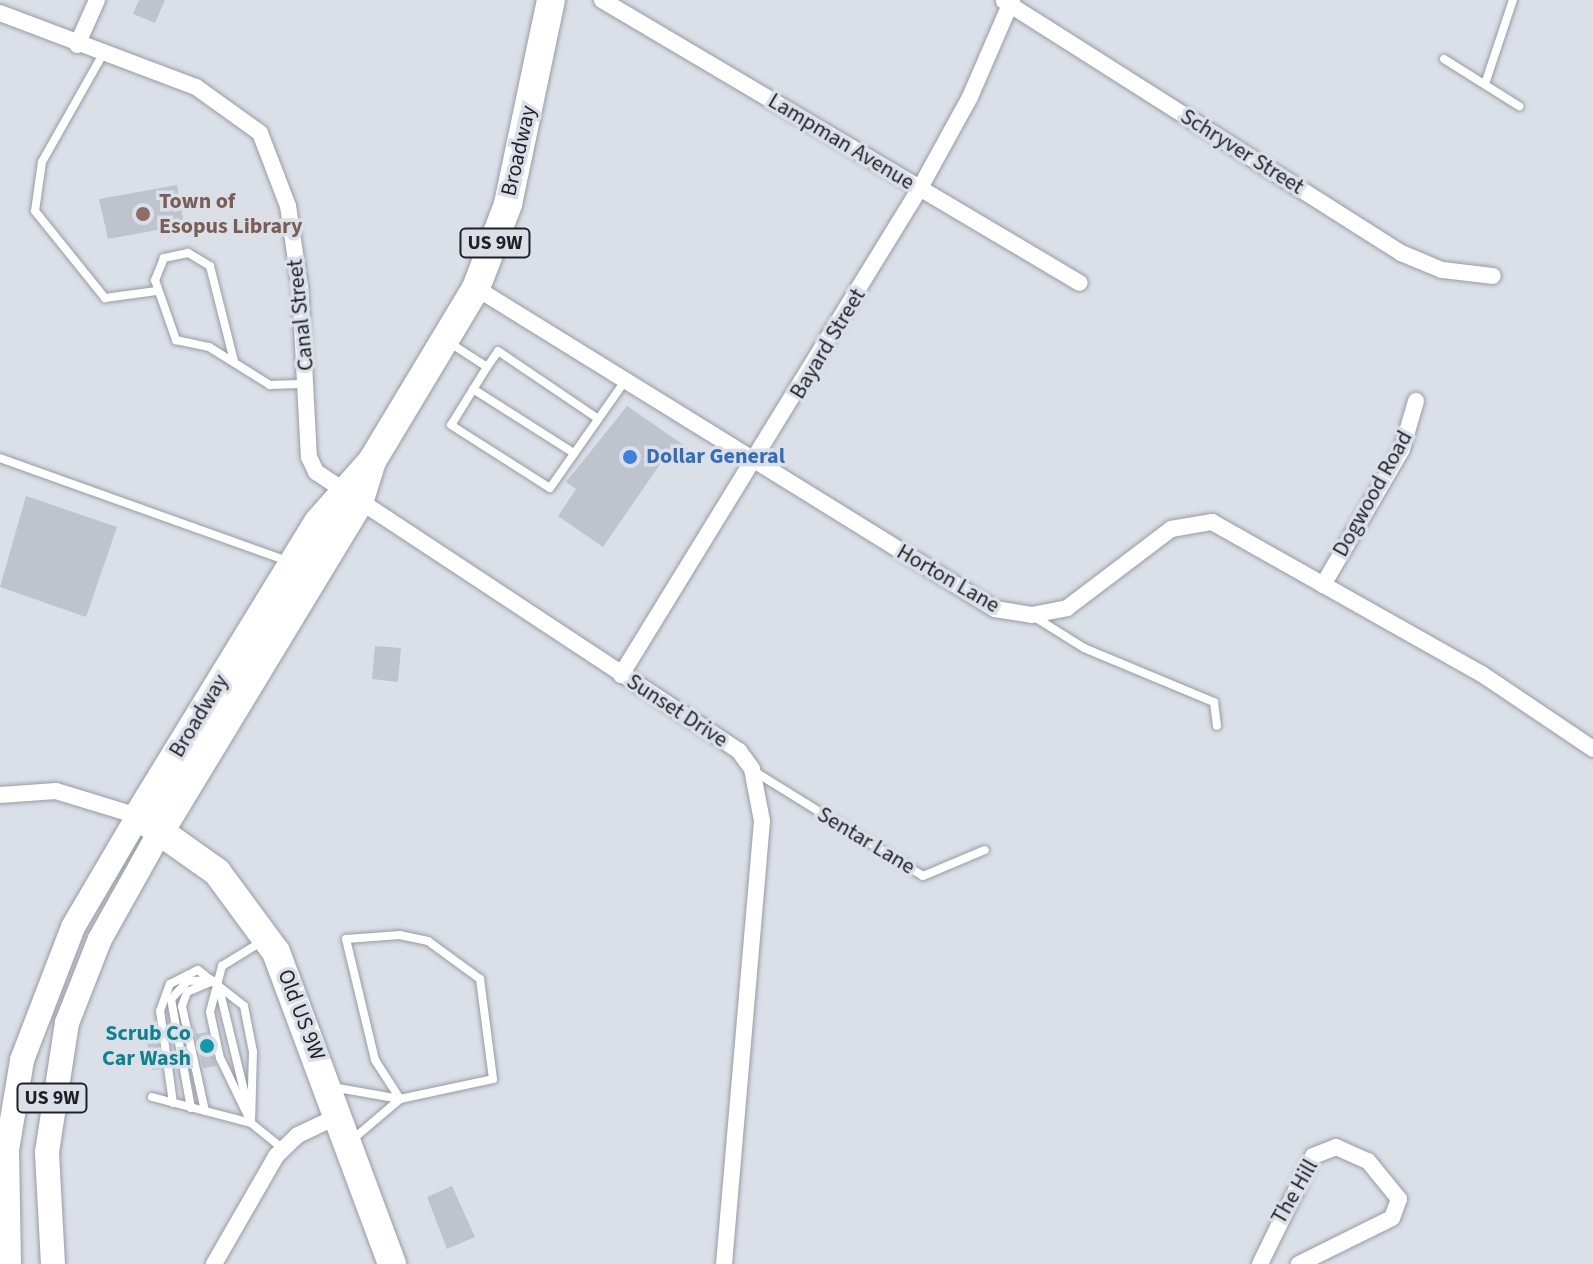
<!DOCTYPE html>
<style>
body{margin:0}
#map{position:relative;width:1593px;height:1264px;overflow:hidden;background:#dbdfe8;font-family:"Source Sans 3",sans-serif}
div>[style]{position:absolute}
.building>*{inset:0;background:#bfc3cc}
.roads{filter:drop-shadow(0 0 2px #989ba4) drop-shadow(0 0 2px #989ba4)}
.lane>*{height:8px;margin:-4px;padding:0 4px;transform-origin:4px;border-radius:4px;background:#fff}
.street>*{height:16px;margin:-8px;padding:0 8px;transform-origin:8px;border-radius:8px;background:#fff}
.primary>*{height:24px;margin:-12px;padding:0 12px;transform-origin:12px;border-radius:12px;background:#fff}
.highway>*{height:28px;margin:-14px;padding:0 14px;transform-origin:14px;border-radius:14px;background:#fff}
.dots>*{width:22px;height:22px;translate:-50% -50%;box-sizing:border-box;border:4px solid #dbdfe8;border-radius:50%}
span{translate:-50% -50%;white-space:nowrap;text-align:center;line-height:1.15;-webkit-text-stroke:7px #dbdfe8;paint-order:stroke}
.shield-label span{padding:2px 6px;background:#dbdfe8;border:2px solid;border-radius:6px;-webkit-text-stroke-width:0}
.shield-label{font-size:20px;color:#1f2024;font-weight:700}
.street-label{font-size:22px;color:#1f2024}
.education-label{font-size:22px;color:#785e54;font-weight:700}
.left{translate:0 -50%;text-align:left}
.shop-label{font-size:22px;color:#366cbe;font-weight:700}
.culture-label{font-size:22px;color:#0d838f;font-weight:700}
.right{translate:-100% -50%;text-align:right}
</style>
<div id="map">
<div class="building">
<i style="clip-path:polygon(139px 0,165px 0,155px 23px,133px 14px)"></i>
<i style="clip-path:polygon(177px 185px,184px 225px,108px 239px,99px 199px)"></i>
<i style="clip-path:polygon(627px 406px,688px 448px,677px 465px,665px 457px,603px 547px,558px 516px,576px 489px,566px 482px)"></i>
<i style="clip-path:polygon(26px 496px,117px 527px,86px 617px,0 587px)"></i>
<i style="clip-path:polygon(375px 646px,401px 648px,398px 682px,372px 679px)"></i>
<i style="clip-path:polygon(193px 1023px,197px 1034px,207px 1032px,216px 1066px,203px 1068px)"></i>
<i style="clip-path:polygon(156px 1029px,161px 1069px,152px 1070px,147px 1042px,155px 1041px)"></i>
<i style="clip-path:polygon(452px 1186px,475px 1237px,447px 1249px,427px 1197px)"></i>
</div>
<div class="roads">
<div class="lane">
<i style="left:103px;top:54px;width:124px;rotate:119.5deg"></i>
<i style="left:42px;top:162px;width:49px;rotate:98.1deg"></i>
<i style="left:35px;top:211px;width:112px;rotate:51.2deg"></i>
<i style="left:105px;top:298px;width:52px;rotate:-7.7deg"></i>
<i style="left:1444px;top:59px;width:89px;rotate:32.1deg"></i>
<i style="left:1485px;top:84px;width:89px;rotate:-71.6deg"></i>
<i style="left:450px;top:343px;width:44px;rotate:33deg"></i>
<i style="left:487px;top:367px;width:68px;rotate:121.8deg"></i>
<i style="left:451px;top:425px;width:117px;rotate:32.5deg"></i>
<i style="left:550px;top:488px;width:131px;rotate:-55deg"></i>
<i style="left:234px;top:361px;width:98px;rotate:-104.2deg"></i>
<i style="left:210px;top:266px;width:26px;rotate:-149deg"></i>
<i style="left:188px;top:253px;width:25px;rotate:168deg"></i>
<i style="left:164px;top:258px;width:24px;rotate:112deg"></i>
<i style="left:155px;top:280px;width:64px;rotate:70.7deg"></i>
<i style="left:176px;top:340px;width:34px;rotate:12deg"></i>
<i style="left:209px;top:347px;width:72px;rotate:31.9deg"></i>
<i style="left:270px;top:385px;width:37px;rotate:-2deg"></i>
<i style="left:487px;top:367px;width:19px;rotate:-55deg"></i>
<i style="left:498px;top:351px;width:120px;rotate:34.1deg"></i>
<i style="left:473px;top:389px;width:120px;rotate:32.4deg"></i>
<i style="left:0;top:458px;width:305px;rotate:19.7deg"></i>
<i style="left:1033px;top:616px;width:60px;rotate:32.1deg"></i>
<i style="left:1084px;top:648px;width:141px;rotate:22.6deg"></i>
<i style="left:1214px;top:702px;width:24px;rotate:83deg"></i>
<i style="left:752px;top:770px;width:201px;rotate:31.8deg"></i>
<i style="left:923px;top:876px;width:67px;rotate:-22.8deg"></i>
<i style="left:218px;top:984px;width:127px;rotate:76.3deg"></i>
<i style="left:332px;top:1087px;width:69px;rotate:10deg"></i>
<i style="left:400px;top:1099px;width:95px;rotate:-12.1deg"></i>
<i style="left:493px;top:1079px;width:101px;rotate:-97.4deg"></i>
<i style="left:480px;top:979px;width:64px;rotate:-143.8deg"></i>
<i style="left:428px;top:941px;width:29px;rotate:-168deg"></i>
<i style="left:400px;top:935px;width:54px;rotate:175.8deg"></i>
<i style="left:346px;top:939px;width:124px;rotate:76.5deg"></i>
<i style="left:375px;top:1060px;width:46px;rotate:57.3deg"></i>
<i style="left:152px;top:1097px;width:102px;rotate:14.7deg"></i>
<i style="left:251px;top:1123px;width:40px;rotate:39deg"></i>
<i style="left:173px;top:1103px;width:93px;rotate:-98deg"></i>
<i style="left:160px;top:1011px;width:29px;rotate:-70deg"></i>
<i style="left:170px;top:984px;width:31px;rotate:-27deg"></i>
<i style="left:198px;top:970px;width:58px;rotate:38deg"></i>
<i style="left:244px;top:1006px;width:47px;rotate:78.9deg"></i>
<i style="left:253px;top:1052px;width:71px;rotate:91.6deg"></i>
<i style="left:191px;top:1108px;width:111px;rotate:-100.4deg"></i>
<i style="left:171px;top:999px;width:25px;rotate:-47deg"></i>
<i style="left:188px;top:981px;width:24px;rotate:-2deg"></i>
<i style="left:205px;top:1111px;width:107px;rotate:-102.4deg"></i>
<i style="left:182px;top:1006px;width:15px;rotate:-70deg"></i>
<i style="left:187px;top:992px;width:28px;rotate:-23deg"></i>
<i style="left:251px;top:1122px;width:71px;rotate:-115.8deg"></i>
<i style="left:220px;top:1058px;width:47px;rotate:-102.3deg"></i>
<i style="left:210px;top:1012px;width:48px;rotate:-75.4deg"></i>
<i style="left:222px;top:966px;width:46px;rotate:-31.6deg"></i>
<i style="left:352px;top:1140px;width:63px;rotate:-40.5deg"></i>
</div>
<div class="street">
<i style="left:602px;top:0;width:555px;rotate:30.63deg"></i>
<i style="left:1004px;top:1px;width:470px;rotate:32.4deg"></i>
<i style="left:1401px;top:253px;width:44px;rotate:22.5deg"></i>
<i style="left:1442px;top:270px;width:51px;rotate:6.7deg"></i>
<i style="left:0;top:13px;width:210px;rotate:20.7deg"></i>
<i style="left:196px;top:87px;width:79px;rotate:35.7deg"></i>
<i style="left:260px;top:133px;width:78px;rotate:69deg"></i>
<i style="left:288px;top:206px;width:82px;rotate:81.6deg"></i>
<i style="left:300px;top:287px;width:170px;rotate:87deg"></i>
<i style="left:309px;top:457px;width:17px;rotate:65deg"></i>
<i style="left:316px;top:472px;width:507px;rotate:33.41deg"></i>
<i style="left:739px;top:751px;width:22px;rotate:54deg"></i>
<i style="left:752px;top:769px;width:53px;rotate:79.1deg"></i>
<i style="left:762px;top:821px;width:445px;rotate:94.9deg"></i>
<i style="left:77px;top:45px;width:49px;rotate:-66deg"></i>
<i style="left:476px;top:288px;width:610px;rotate:31.74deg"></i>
<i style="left:995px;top:609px;width:37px;rotate:9deg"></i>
<i style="left:1032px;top:615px;width:36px;rotate:-11deg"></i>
<i style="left:1067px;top:608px;width:131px;rotate:-37.2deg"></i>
<i style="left:1171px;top:529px;width:42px;rotate:-9.7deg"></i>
<i style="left:1212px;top:522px;width:310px;rotate:29.4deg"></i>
<i style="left:1482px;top:674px;width:134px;rotate:34deg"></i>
<i style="left:1323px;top:585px;width:157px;rotate:-59.8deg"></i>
<i style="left:1402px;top:449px;width:50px;rotate:-73.7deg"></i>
<i style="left:621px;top:675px;width:571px;rotate:-58.45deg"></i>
<i style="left:920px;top:188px;width:104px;rotate:-61.2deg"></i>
<i style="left:970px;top:97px;width:106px;rotate:-66.6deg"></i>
<i style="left:0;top:795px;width:56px;rotate:-4.1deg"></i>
<i style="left:56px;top:791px;width:86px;rotate:17deg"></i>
<i style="left:214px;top:1264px;width:125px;rotate:-60.1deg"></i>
<i style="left:276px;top:1156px;width:30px;rotate:-44deg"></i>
<i style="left:298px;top:1135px;width:44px;rotate:-25.4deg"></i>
<i style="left:1260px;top:1264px;width:120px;rotate:-63.9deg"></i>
<i style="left:1313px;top:1156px;width:25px;rotate:-21deg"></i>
<i style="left:1336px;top:1147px;width:35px;rotate:24deg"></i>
<i style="left:1368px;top:1161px;width:49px;rotate:50.8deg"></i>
<i style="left:1399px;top:1199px;width:20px;rotate:110deg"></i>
<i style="left:1392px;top:1218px;width:104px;rotate:153.7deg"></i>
</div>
<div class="primary">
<i style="left:9px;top:1264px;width:114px;rotate:-91deg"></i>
<i style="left:7px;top:1150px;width:91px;rotate:-80.5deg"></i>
<i style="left:22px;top:1060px;width:142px;rotate:-69deg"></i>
<i style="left:73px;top:927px;width:129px;rotate:-59.6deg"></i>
<i style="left:53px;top:1264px;width:112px;rotate:-93.1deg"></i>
<i style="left:47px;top:1152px;width:131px;rotate:-81.2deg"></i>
<i style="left:67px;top:1023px;width:90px;rotate:-68.6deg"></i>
<i style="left:100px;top:939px;width:125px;rotate:-60.8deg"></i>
</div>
<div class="highway">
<i style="left:372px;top:461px;width:81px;rotate:131.5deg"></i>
<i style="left:318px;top:522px;width:345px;rotate:121.5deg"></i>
<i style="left:138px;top:816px;width:97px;rotate:35.3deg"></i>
<i style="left:217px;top:872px;width:99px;rotate:53.6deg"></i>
<i style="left:276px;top:952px;width:333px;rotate:69.6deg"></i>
<i style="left:161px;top:830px;width:382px;rotate:-58.8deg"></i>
<i style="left:359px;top:503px;width:44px;rotate:-72.8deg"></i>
<i style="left:372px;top:461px;width:202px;rotate:-59deg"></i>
<i style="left:476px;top:288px;width:90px;rotate:-69.1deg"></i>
<i style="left:508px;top:204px;width:208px;rotate:-78.1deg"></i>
</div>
</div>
<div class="dots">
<i style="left:143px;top:214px;background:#8d6e63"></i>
<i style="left:630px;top:457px;background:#3f7fe0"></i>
<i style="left:207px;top:1046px;background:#0f9aa8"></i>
</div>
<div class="shield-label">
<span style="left:495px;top:243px">US 9W</span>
<span style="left:52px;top:1098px">US 9W</span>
</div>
<div class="street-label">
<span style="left:841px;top:142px;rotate:31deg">Lampman Avenue</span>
<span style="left:519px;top:151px;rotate:-77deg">Broadway</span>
<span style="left:1242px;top:152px;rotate:32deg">Schryver Street</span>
<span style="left:301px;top:315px;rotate:-96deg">Canal Street</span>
<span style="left:828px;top:344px;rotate:-59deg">Bayard Street</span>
<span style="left:1373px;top:494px;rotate:-61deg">Dogwood Road</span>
<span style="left:948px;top:579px;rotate:30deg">Horton Lane</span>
<span style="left:677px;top:711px;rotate:33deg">Sunset Drive</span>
<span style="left:199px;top:716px;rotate:-59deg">Broadway</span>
<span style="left:866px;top:841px;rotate:31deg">Sentar Lane</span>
<span style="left:301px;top:1015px;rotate:69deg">Old US 9W</span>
<span style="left:1295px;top:1192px;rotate:-60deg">The Hill</span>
</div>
<div class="education-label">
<span class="left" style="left:159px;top:214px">Town of<br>Esopus Library</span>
</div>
<div class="shop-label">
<span class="left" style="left:646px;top:457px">Dollar General</span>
</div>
<div class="culture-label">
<span class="right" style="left:191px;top:1046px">Scrub Co<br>Car Wash</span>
</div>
</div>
